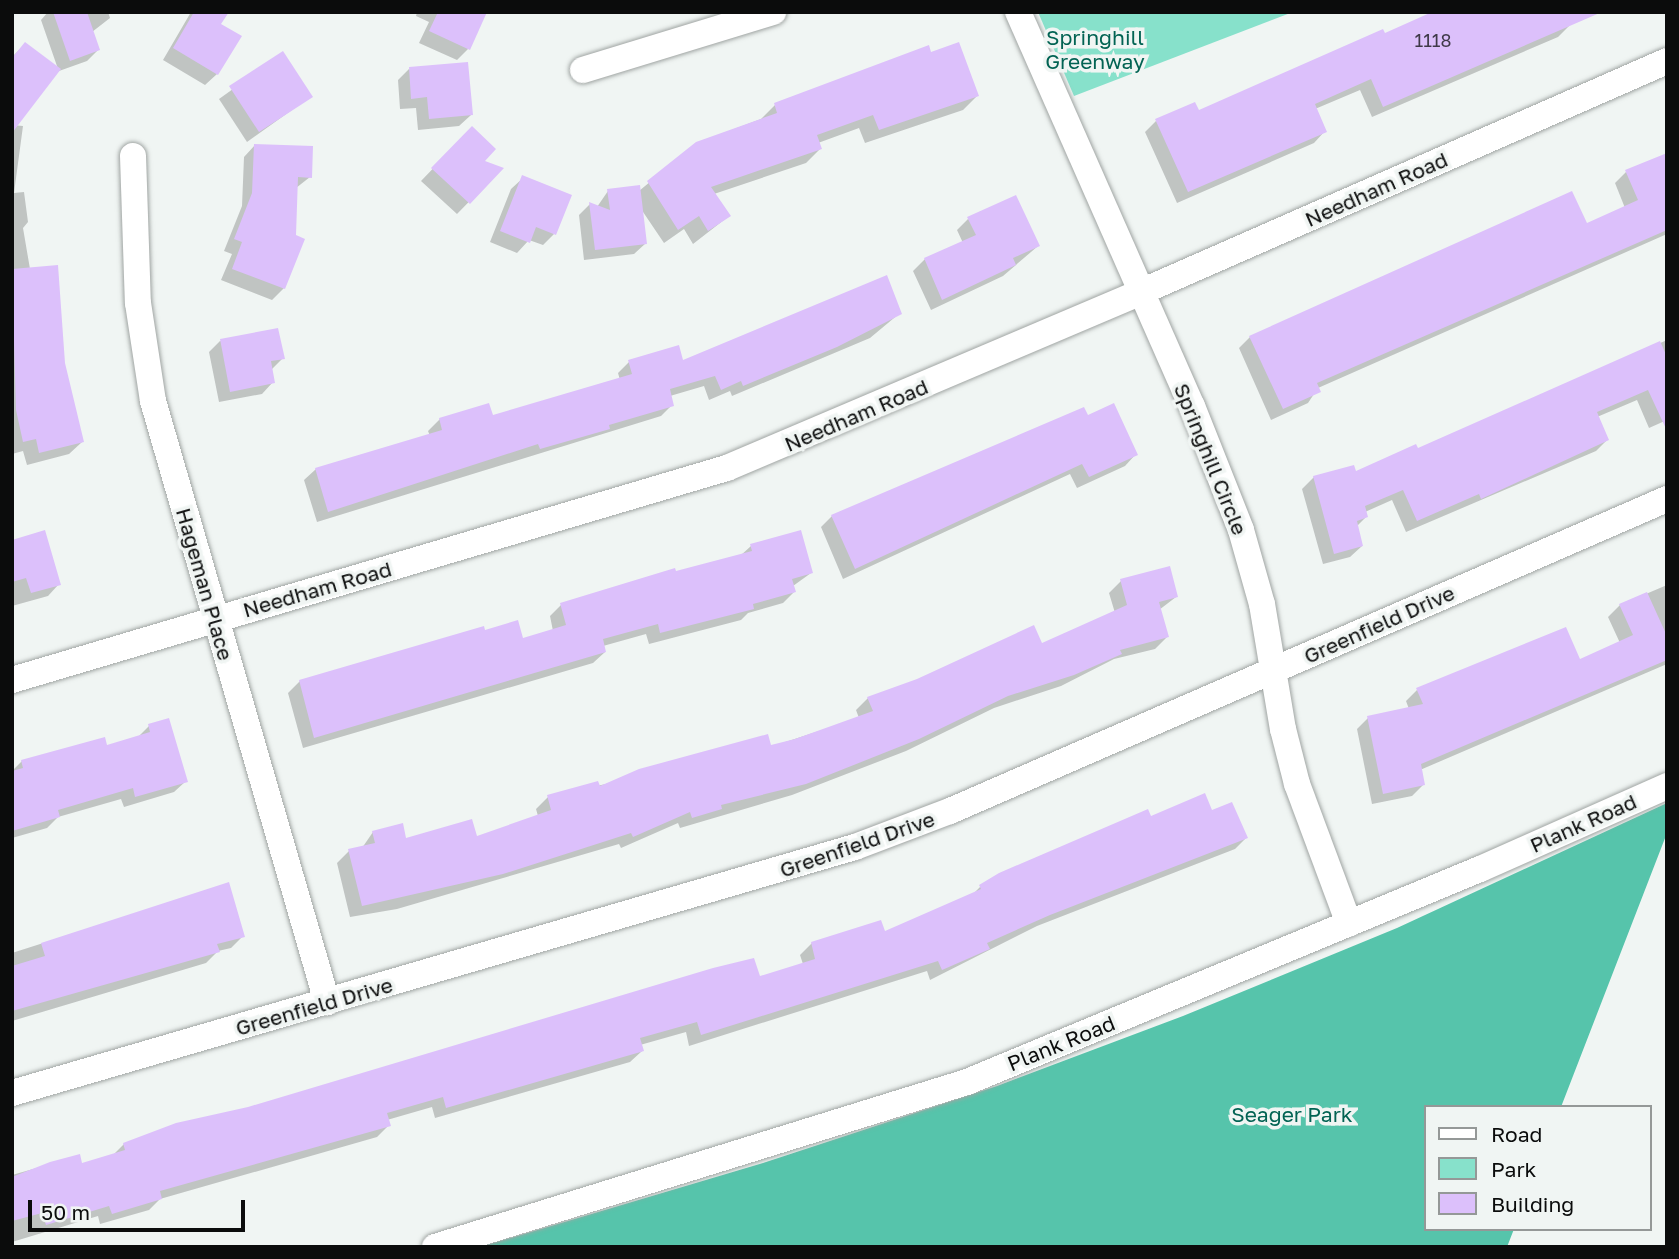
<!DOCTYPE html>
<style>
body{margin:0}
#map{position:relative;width:1679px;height:1259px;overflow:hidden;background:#f0f5f3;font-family:"Golos Text",sans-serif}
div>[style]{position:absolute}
.green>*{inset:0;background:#87e1cb}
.forest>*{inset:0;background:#56c4ab}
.shadow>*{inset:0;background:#0003}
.building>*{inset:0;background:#dcc0fb}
.roads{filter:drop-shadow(0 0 2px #a0a5a3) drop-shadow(0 0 2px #a0a5a3)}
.street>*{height:26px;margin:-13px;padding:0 13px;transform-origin:13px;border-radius:13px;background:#fff}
span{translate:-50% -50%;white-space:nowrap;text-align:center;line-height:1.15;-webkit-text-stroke:7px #f0f5f3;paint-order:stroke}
.number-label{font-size:18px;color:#3f3948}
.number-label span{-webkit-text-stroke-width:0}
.park-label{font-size:21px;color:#026353}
.street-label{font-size:21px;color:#0b0c0c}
.frame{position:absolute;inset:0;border:14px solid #0b0c0c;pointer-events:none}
.legend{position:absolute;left:1424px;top:1105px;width:228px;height:126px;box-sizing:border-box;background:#f0f5f3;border:2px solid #949897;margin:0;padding:9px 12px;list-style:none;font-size:21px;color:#0b0c0c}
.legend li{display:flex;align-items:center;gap:14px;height:35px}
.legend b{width:35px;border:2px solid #949897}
.scale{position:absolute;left:28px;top:1200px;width:217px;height:32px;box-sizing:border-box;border:4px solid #0b0c0c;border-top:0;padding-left:9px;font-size:21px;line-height:24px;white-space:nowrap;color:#0b0c0c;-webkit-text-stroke:5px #f0f5f3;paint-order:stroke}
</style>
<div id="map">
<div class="green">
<i style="clip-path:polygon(1038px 12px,1293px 12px,1074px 96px)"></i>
</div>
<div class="forest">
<i style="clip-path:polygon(1667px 803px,1667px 833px,1561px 1107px,1425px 1107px,1425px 1229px,1514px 1229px,1507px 1247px,480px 1247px,763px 1163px,997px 1086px,1183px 1016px,1397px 928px)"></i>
</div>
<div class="shadow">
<i style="clip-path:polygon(48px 12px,108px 12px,110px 18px,92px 32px,98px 50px,87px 61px,59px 71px,12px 119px,14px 55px,25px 44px,58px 69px,41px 20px)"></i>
<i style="clip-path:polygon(191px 12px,227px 12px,219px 24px,217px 74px,205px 85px,163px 60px)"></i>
<i style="clip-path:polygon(417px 12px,485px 12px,468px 49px,457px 60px,419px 43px,429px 22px,416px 16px)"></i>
<i style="clip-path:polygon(1570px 25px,1558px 37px,1372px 117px,1360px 90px,1315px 109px,1325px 131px,1314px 143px,1177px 203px,1145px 132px,1156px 121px,1198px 113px,1384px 35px)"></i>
<i style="clip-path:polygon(282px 54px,310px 97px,247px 142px,219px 99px)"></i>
<i style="clip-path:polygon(930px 54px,977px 96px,963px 110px,865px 143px,859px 128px,818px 143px,820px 149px,806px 163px,714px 194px,729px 216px,693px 244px,684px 229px,664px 243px,641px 209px,646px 243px,634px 254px,584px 260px,579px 215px,590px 204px,597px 207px,608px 191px,639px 191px,697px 143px,761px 119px,775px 105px)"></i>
<i style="clip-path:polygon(409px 69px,471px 115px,459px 126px,418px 130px,416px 108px,400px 109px,398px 80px)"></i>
<i style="clip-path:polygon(12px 125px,23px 126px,14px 193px,24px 192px,28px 222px,23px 228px,30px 269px,63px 363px,82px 442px,69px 454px,27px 465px,23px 451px,12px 454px)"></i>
<i style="clip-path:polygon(472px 128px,482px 161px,501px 169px,457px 214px,421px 181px)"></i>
<i style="clip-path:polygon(255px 145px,310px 177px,296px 188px,284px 288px,272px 300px,221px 280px,232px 254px,224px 251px,242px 206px,244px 157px)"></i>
<i style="clip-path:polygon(1667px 154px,1667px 234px,1318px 388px,1308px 403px,1271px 420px,1239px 348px,1250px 337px,1586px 225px,1625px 208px,1615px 183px,1626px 172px)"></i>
<i style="clip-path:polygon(523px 178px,554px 234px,543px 245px,529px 240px,517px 253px,490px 242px,511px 189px)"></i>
<i style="clip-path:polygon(968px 219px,1038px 246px,1003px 276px,931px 310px,913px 271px,925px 259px,963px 243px,957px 230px)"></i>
<i style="clip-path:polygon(900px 313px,870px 338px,732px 396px,730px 391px,709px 400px,704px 386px,670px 396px,672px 405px,661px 416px,317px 522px,304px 480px,316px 469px,430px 436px,428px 431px,440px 419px,492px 417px,620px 380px,618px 373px,629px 362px,682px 362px)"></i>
<i style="clip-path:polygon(1667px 340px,1667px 420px,1649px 428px,1637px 400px,1597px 417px,1607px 440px,1596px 451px,1406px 532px,1392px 500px,1365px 512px,1366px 517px,1356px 527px,1362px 546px,1350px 557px,1323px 564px,1302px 489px,1314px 477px,1355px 474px,1417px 451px)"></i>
<i style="clip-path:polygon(220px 341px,283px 358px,271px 370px,273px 382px,262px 394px,219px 402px,209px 352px)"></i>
<i style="clip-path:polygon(1087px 417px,1136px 454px,1125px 466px,1077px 488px,1070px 474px,843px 579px,821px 527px,832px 516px)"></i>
<i style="clip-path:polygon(12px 542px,59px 584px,48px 596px,12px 606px)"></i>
<i style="clip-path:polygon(751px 546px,811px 573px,793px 586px,794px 592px,783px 603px,748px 613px,741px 620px,649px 644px,646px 634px,603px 646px,605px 652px,593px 663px,303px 748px,288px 693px,300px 681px,484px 633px,522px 640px,553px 631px,550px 616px,561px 605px,740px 556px)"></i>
<i style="clip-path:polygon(1121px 581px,1176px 597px,1159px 610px,1167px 637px,1155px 649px,1114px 659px,1061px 686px,994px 708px,906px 751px,792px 795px,680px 828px,678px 823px,621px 848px,619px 844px,397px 909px,350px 917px,337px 863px,349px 851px,362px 848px,373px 832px,405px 840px,476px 838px,538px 816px,536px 809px,548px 797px,770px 747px,859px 718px,856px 710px,868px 698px,1041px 645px,1115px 613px,1109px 593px)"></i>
<i style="clip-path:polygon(1667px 585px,1667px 664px,1420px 770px,1423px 785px,1412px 796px,1372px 804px,1357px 729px,1368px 718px,1409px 709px,1406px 701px,1417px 690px,1580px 661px,1620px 643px,1608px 617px,1620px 605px)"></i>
<i style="clip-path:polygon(149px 726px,186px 781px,174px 792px,124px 807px,121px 799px,58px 817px,47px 828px,12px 838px,12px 771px,22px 761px,106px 747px,137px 738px)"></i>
<i style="clip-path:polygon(1211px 812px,1246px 838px,1235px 849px,1037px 926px,930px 980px,927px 971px,689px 1046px,686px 1032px,640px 1045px,642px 1051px,630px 1062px,435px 1118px,432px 1107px,387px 1120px,389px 1125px,377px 1137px,160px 1199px,149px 1210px,100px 1224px,98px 1216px,12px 1242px,12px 1175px,79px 1156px,81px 1165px,113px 1155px,124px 1144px,758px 978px,803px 964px,800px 955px,812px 943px,884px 933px,972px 895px,981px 886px,1150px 818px)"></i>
<i style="clip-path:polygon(228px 884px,243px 936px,231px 948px,218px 951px,206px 963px,12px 1021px,12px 953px)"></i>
</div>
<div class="building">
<i style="clip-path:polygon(53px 12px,87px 12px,100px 50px,70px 61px)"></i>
<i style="clip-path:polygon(194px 12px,229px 12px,221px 24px,242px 36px,218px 75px,173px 48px)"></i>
<i style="clip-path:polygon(438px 12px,487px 12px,470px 50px,429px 31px)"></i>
<i style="clip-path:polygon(1432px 12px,1602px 12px,1383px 107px,1371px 79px,1315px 104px,1327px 132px,1188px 192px,1155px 119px,1195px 102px,1199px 110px,1383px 29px,1385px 33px)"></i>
<i style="clip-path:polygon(25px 42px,61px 69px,12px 133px,12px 58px)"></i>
<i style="clip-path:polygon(959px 42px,979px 96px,879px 130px,873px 115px,817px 135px,822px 149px,711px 187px,731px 216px,708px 231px,699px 216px,678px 230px,647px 181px,696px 142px,777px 113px,774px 103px,929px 45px,931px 52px)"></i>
<i style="clip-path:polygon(283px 51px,313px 97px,259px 132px,229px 86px)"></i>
<i style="clip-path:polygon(468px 62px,473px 115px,429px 119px,427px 97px,411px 99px,409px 67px)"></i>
<i style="clip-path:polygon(472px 126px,496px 149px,485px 161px,504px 168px,470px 204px,431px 168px)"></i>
<i style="clip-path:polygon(254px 144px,313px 146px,312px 178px,298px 177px,296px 235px,305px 239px,285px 289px,232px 269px,242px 242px,234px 239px,252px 193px)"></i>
<i style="clip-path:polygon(1667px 153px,1667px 230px,1317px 383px,1321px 392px,1283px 409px,1249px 336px,1572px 191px,1587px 223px,1638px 200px,1625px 170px)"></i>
<i style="clip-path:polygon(522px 175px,572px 195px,556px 235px,536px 227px,530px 243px,500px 231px)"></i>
<i style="clip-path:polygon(640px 185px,647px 244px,595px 250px,589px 202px,610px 210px,607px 189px)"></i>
<i style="clip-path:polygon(1016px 195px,1040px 246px,1013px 258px,1016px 265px,942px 300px,924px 258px,976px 235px,967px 217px)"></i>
<i style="clip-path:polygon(58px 265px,65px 363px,84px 442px,39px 453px,36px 439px,23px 442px,16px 410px,12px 269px)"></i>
<i style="clip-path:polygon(887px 275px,902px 314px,837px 347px,743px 386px,741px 381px,721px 390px,715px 376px,670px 389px,674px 406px,609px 425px,610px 429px,540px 449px,538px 444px,328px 512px,315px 468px,442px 430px,439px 418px,489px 403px,493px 415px,632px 374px,628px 360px,679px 345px,683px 360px)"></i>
<i style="clip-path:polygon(278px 328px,285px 359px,271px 361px,275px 383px,230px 392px,220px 339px)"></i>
<i style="clip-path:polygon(1660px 341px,1667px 357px,1667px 431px,1648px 390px,1597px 412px,1609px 440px,1481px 499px,1479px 494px,1417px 521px,1403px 490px,1365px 506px,1368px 517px,1357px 521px,1363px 546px,1334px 554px,1313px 476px,1354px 465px,1356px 471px,1416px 444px,1418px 448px)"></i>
<i style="clip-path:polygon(1114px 403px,1138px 455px,1089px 477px,1082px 464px,855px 569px,831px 515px,1084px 407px,1088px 415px)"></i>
<i style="clip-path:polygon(45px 530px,61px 585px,31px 593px,26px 578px,12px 582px,12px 540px)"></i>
<i style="clip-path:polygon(801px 530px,813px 573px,792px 579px,796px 592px,753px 604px,754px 609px,660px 633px,658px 624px,603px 639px,606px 652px,314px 738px,299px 680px,484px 626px,485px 630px,518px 620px,523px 638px,566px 625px,560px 603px,675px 568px,676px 571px,752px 551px,750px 544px)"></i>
<i style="clip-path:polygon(1170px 566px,1178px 597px,1159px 602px,1169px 637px,1120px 650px,1122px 654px,1074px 675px,1008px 696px,919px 739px,806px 784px,721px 805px,722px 809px,692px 818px,690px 812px,633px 837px,631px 833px,503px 874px,362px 906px,348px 849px,375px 843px,372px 831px,403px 823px,406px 838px,472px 819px,477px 836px,551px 810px,547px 795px,598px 781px,600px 786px,639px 769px,768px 734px,771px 745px,795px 739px,873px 711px,867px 697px,917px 679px,1034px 625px,1042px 643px,1127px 605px,1120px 579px)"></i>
<i style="clip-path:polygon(1647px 592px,1667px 636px,1667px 660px,1421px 764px,1425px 785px,1383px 794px,1367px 716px,1423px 704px,1416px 688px,1566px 627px,1580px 659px,1633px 635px,1619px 604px)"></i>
<i style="clip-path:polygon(169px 718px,188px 782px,135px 797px,133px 788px,58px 810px,60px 817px,12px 831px,12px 771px,23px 768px,21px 760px,105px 737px,107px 745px,150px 732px,148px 724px)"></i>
<i style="clip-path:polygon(1205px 793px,1212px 810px,1232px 802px,1248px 838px,1050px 915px,987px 943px,990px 949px,942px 970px,938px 961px,701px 1035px,697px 1022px,640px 1038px,644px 1051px,446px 1108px,443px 1097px,387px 1113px,391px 1126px,160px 1191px,162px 1199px,112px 1214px,109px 1206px,46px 1225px,42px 1213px,12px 1221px,12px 1177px,50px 1162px,80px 1154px,82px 1163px,125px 1150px,123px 1143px,176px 1123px,248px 1107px,713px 968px,754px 958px,760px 976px,815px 959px,811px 942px,881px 920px,885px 931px,981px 889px,979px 885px,999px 873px,1148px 809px,1151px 816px)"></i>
<i style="clip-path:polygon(229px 882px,245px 937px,217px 944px,220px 952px,12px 1011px,12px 966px,45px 956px,41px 943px)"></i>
</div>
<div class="roads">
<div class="street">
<i style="left:1018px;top:12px;width:431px;rotate:66.2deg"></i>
<i style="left:1192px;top:406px;width:133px;rotate:68.4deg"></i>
<i style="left:1241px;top:530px;width:77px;rotate:74.2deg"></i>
<i style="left:1262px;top:604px;width:127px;rotate:80.5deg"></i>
<i style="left:1283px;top:729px;width:57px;rotate:75.7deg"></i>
<i style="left:1297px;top:784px;width:149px;rotate:69.6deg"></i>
<i style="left:583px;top:70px;width:199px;rotate:-17deg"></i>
<i style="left:133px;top:156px;width:147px;rotate:88.1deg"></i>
<i style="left:138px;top:303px;width:99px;rotate:81.3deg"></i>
<i style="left:153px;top:401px;width:626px;rotate:73.85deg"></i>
<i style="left:12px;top:680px;width:746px;rotate:-16.52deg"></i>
<i style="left:727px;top:468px;width:450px;rotate:-23deg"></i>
<i style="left:1141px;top:292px;width:574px;rotate:-23.71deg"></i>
<i style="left:12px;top:1093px;width:878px;rotate:-16.27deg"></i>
<i style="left:855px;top:847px;width:102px;rotate:-20.8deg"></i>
<i style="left:950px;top:811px;width:782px;rotate:-23.52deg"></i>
<i style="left:435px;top:1247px;width:557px;rotate:-17.23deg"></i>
<i style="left:967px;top:1082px;width:555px;rotate:-22.55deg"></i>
<i style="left:1480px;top:869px;width:205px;rotate:-23.9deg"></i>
</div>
</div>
<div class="number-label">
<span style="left:1433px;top:40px">1118</span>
</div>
<div class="park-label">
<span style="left:1095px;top:49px">Springhill<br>Greenway</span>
<span style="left:1292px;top:1114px">Seager Park</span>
</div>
<div class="street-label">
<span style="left:1376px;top:189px;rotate:-24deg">Needham Road</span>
<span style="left:856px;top:415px;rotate:-23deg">Needham Road</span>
<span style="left:1211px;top:459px;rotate:68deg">Springhill Circle</span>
<span style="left:205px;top:584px;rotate:74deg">Hageman Place</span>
<span style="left:317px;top:589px;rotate:-16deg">Needham Road</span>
<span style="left:1379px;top:624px;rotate:-24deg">Greenfield Drive</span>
<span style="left:1583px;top:823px;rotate:-24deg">Plank Road</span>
<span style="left:857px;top:844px;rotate:-19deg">Greenfield Drive</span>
<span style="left:314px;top:1006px;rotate:-16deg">Greenfield Drive</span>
<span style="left:1061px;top:1043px;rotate:-22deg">Plank Road</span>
</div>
<div class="frame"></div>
<ul class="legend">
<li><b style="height:9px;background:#fff"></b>Road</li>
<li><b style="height:19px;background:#87e1cb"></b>Park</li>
<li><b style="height:19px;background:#dcc0fb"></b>Building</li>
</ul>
<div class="scale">50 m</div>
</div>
